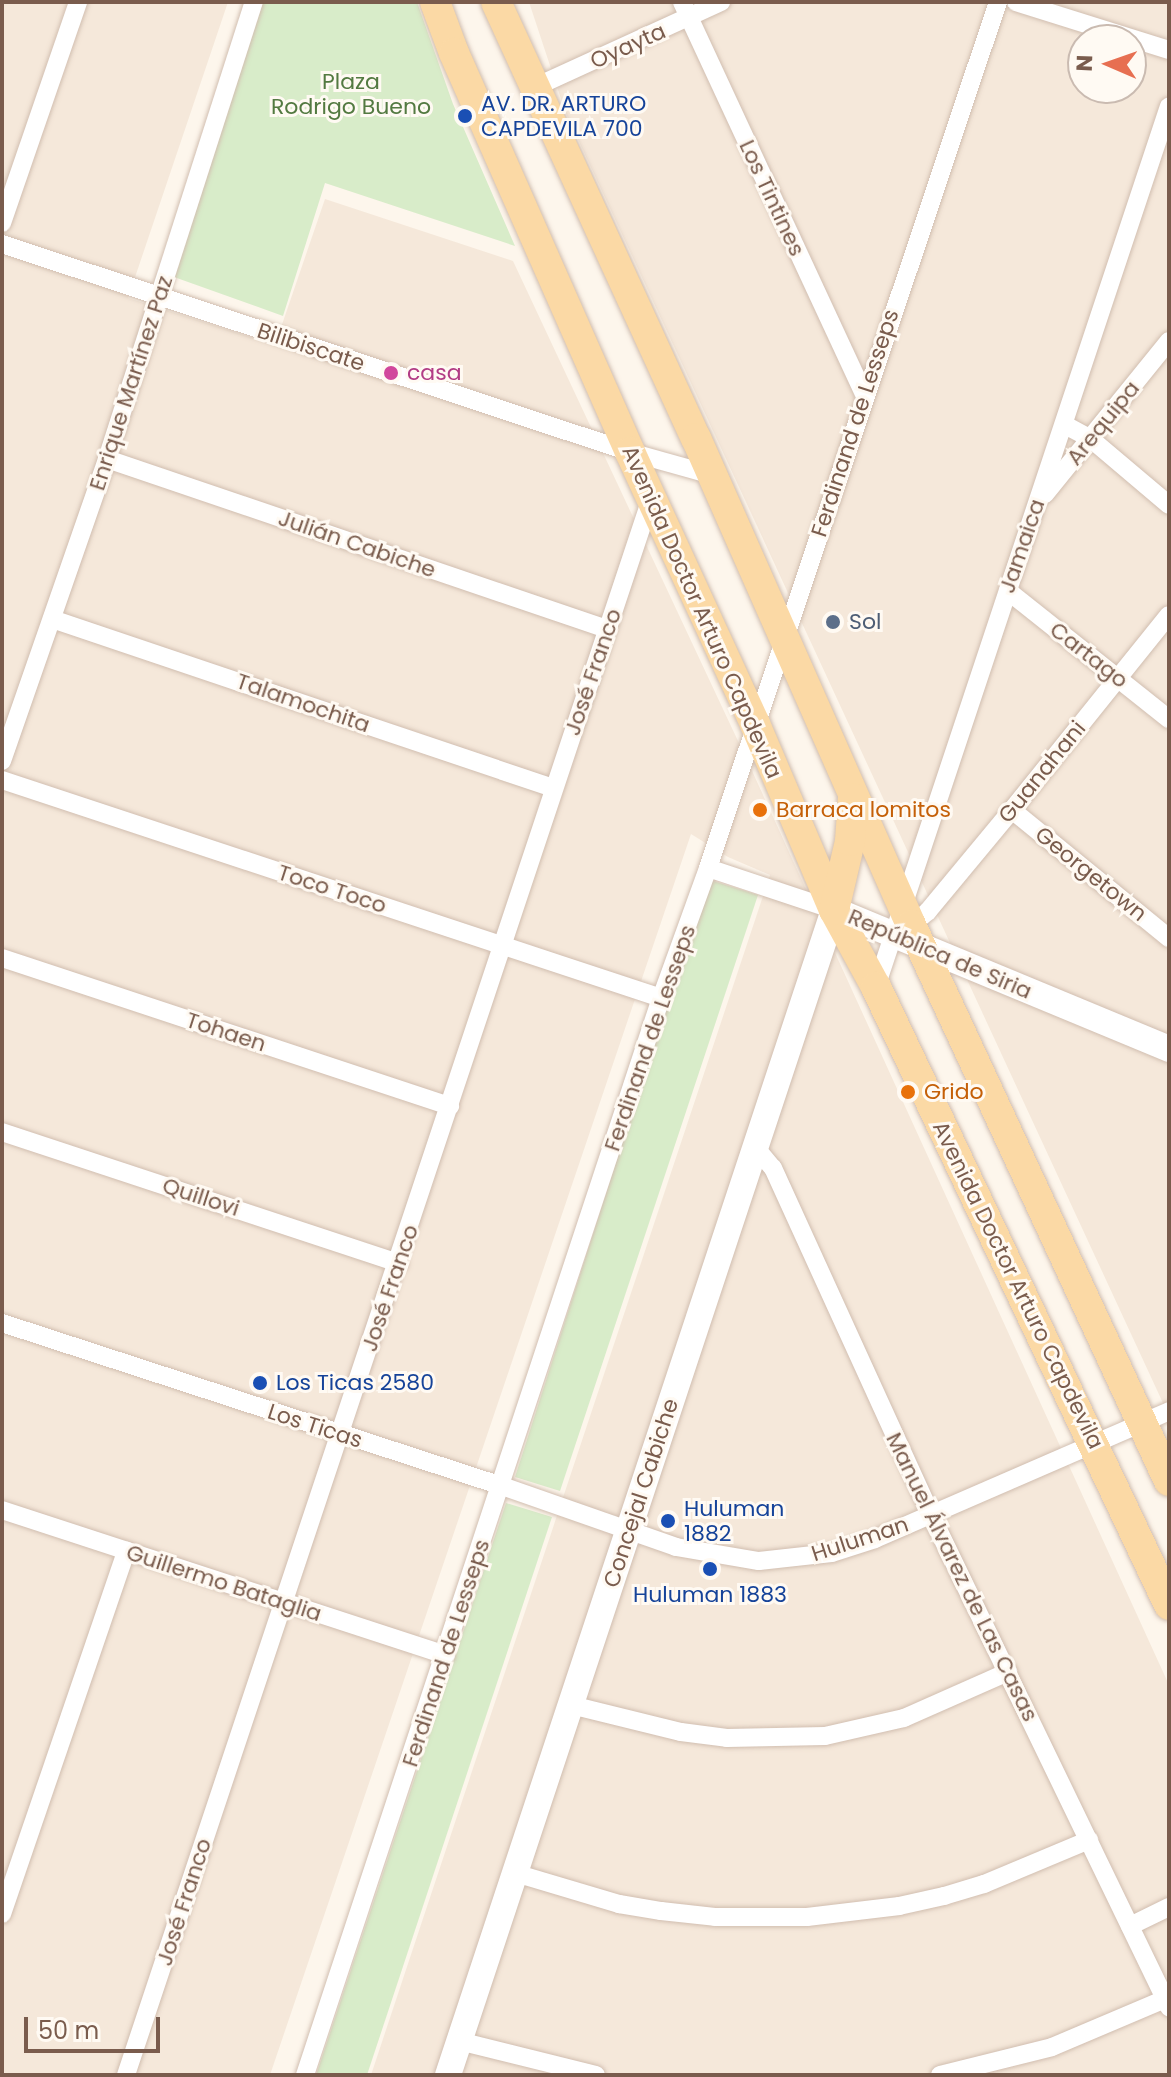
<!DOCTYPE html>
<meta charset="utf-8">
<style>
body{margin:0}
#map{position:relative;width:1171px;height:2077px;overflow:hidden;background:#fdf6ec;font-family:Poppins,sans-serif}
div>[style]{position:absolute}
.residential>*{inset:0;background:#f5e8da}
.green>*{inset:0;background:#d8ecc9}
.roads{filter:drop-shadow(0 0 2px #d1beb0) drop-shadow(0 0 2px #d1beb0)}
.street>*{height:18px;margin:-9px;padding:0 9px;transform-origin:9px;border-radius:9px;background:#fff}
.secondary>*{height:26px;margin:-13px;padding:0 13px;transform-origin:13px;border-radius:13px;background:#fff}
.primary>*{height:30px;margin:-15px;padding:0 15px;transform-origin:15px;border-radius:15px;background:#fbd9a5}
.dots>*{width:22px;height:22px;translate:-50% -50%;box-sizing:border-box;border:4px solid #fffaf3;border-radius:50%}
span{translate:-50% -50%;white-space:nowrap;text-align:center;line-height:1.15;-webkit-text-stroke:6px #fffaf3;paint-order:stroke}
.street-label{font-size:22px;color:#7a5c4d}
.park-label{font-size:22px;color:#537a41}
.transit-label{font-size:22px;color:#164399}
.left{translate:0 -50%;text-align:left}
.hotel-label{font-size:22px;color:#b23c85}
.service-label{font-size:22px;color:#4e5e75}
.food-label{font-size:22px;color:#c56008}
.frame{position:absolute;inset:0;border:4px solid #7a5c4d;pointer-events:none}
.north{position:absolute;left:1067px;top:24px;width:80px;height:80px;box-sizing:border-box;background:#fffaf3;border:2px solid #cabbb1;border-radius:50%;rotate:272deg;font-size:22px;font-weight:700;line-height:32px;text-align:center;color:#7a5c4d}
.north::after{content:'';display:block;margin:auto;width:28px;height:36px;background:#e76f51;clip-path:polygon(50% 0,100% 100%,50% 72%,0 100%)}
.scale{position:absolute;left:24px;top:2017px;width:136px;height:36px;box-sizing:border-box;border:4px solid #7a5c4d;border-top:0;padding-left:10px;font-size:24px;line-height:28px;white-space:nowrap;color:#7a5c4d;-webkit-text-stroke:6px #fffaf3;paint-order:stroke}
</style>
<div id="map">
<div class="residential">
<i style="clip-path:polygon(2px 2px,228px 2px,128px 298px,275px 345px,325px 199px,513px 261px,753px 773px,1169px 1685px,1169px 2075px,371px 2075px,770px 875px,728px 857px,691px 834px,270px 2075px,2px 2075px)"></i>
<i style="clip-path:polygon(evenodd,529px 2px,1169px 2px,1169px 1416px,565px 111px,529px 2px,1083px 40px,1131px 40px,1131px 88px,1083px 88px,1083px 40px)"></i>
</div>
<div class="green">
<i style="clip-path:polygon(263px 2px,417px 2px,453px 104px,515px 246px,325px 183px,283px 316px,174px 277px)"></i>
<i style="clip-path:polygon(707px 879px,758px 895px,560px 1491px,515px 1477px)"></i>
<i style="clip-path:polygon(506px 1503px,552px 1517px,367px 2075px,316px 2075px)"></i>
</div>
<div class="roads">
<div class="street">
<i style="left:682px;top:2px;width:432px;rotate:65.1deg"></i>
<i style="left:1016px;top:2px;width:160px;rotate:17.4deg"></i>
<i style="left:533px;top:88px;width:207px;rotate:-24.6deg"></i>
<i style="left:2px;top:223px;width:234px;rotate:-71deg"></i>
<i style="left:2px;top:244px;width:662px;rotate:18.33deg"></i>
<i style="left:630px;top:452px;width:85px;rotate:15.7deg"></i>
<i style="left:1065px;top:425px;width:30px;rotate:28deg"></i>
<i style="left:1091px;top:439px;width:102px;rotate:40.2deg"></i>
<i style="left:107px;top:459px;width:528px;rotate:18.78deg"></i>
<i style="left:1045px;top:494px;width:197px;rotate:-51deg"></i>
<i style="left:1008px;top:591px;width:206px;rotate:38.5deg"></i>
<i style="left:52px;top:619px;width:529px;rotate:18.64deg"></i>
<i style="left:2px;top:761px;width:320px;rotate:-70.8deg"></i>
<i style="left:107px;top:459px;width:480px;rotate:-72.2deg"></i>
<i style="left:2px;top:780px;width:694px;rotate:18.3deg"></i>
<i style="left:1012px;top:810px;width:203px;rotate:39.2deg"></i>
<i style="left:708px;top:868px;width:133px;rotate:18.4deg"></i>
<i style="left:911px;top:925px;width:22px;rotate:-39deg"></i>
<i style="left:928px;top:911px;width:131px;rotate:-50.3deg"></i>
<i style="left:1012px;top:810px;width:250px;rotate:-51.2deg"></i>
<i style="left:2px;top:958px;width:472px;rotate:18.3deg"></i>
<i style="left:876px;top:987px;width:928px;rotate:-71.6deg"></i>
<i style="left:2px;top:1132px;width:418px;rotate:18.3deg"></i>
<i style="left:756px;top:1148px;width:26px;rotate:50deg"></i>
<i style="left:773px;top:1168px;width:381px;rotate:65.5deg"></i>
<i style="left:931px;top:1515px;width:547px;rotate:64.19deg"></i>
<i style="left:2px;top:1323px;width:526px;rotate:18.06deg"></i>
<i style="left:502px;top:1486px;width:184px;rotate:19.3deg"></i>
<i style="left:676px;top:1547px;width:84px;rotate:9.6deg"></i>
<i style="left:759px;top:1561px;width:73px;rotate:-6.3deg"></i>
<i style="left:832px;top:1553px;width:45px;rotate:-18deg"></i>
<i style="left:875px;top:1539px;width:321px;rotate:-23.5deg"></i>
<i style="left:2px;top:1510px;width:467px;rotate:18.1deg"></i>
<i style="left:571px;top:1705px;width:113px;rotate:13.8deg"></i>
<i style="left:681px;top:1732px;width:46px;rotate:7.4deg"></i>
<i style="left:727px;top:1738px;width:98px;rotate:-1.2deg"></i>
<i style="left:825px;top:1736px;width:81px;rotate:-12.8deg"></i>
<i style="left:904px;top:1718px;width:114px;rotate:-23.9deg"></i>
<i style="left:515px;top:1873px;width:109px;rotate:16.6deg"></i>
<i style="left:619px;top:1904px;width:43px;rotate:9.5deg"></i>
<i style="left:661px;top:1911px;width:54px;rotate:6.3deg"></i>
<i style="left:715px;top:1917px;width:92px"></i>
<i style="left:807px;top:1917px;width:93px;rotate:-6.8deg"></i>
<i style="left:899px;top:1906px;width:46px;rotate:-12.5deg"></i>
<i style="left:944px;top:1896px;width:42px;rotate:-16.7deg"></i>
<i style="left:984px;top:1884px;width:114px;rotate:-22.7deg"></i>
<i style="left:2px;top:1914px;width:384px;rotate:-71.1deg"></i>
<i style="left:1130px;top:1926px;width:43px;rotate:-26deg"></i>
<i style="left:459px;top:2041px;width:141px;rotate:13.9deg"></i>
<i style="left:126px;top:2075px;width:1661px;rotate:-71.58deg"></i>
<i style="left:305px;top:2075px;width:1134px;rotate:-71.71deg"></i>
<i style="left:661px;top:998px;width:138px;rotate:-70.1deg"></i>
<i style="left:708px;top:868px;width:913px;rotate:-71.49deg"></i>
<i style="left:940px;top:2075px;width:115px;rotate:-14deg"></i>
<i style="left:1052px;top:2047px;width:123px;rotate:-23deg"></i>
</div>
<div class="secondary">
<i style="left:448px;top:2075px;width:1227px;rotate:-71.67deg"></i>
<i style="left:834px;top:910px;width:363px;rotate:22.5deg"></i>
</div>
<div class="primary">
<i style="left:435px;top:2px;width:54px;rotate:69.6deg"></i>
<i style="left:454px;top:53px;width:436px;rotate:66.2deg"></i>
<i style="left:630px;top:452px;width:299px;rotate:65.3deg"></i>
<i style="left:755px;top:724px;width:202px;rotate:67deg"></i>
<i style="left:834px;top:910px;width:88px;rotate:61.4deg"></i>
<i style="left:876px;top:987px;width:684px;rotate:64.63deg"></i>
<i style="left:496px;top:2px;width:480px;rotate:65.4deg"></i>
<i style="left:696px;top:438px;width:532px;rotate:66.18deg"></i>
<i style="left:911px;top:925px;width:613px;rotate:65.11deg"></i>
<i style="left:834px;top:910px;width:71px;rotate:-76.9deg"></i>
<i style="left:850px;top:841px;width:43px;rotate:-86deg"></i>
</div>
</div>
<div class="dots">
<i style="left:465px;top:116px;background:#1a4fb4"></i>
<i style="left:391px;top:373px;background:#d1479c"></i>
<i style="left:833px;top:622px;background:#5c6f8a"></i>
<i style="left:760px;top:810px;background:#e8710a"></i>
<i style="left:908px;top:1092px;background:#e8710a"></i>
<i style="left:260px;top:1383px;background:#1a4fb4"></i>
<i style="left:668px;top:1521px;background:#1a4fb4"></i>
<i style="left:710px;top:1569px;background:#1a4fb4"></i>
</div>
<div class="street-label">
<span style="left:628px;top:46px;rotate:-24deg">Oyayta</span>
<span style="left:772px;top:198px;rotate:65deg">Los Tintines</span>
<span style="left:311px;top:347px;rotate:18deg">Bilibiscate</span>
<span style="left:131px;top:383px;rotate:-72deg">Enrique Martínez Paz</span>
<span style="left:855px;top:423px;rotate:-72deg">Ferdinand de Lesseps</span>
<span style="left:1103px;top:423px;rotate:-51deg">Arequipa</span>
<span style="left:357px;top:544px;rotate:19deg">Julián Cabiche</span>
<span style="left:1022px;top:546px;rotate:-71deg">Jamaica</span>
<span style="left:702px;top:612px;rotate:66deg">Avenida Doctor Arturo Capdevila</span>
<span style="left:1089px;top:655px;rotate:38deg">Cartago</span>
<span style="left:593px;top:672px;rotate:-71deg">José Franco</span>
<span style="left:303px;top:703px;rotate:19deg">Talamochita</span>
<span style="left:1042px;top:772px;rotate:-51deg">Guanahani</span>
<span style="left:1091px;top:874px;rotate:39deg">Georgetown</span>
<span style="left:332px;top:889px;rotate:18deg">Toco Toco</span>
<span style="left:940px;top:954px;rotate:23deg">República de Siria</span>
<span style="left:226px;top:1032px;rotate:18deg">Tohaen</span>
<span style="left:650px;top:1038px;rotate:-71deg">Ferdinand de Lesseps</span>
<span style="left:201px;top:1197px;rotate:18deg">Quillovi</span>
<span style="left:1018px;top:1285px;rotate:64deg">Avenida Doctor Arturo Capdevila</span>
<span style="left:390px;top:1288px;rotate:-71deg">José Franco</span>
<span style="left:315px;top:1426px;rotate:18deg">Los Ticas</span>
<span style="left:641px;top:1493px;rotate:-72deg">Concejal Cabiche</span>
<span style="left:860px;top:1539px;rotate:-18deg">Huluman</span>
<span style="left:962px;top:1577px;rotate:64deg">Manuel Álvarez de Las Casas</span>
<span style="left:224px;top:1583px;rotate:18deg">Guillermo Bataglia</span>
<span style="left:446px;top:1653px;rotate:-72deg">Ferdinand de Lesseps</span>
<span style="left:184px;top:1902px;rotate:-72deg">José Franco</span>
</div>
<div class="park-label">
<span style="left:351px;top:94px">Plaza<br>Rodrigo Bueno</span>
</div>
<div class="transit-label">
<span class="left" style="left:481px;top:116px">AV. DR. ARTURO<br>CAPDEVILA 700</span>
<span class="left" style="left:276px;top:1383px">Los Ticas 2580</span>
<span class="left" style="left:684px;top:1521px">Huluman<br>1882</span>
<span style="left:710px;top:1595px">Huluman 1883</span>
</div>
<div class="hotel-label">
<span class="left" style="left:407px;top:373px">casa</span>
</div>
<div class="service-label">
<span class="left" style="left:849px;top:622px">Sol</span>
</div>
<div class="food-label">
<span class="left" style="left:776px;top:810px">Barraca lomitos</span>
<span class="left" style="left:924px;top:1092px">Grido</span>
</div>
<div class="frame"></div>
<div class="north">N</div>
<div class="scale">50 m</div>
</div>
